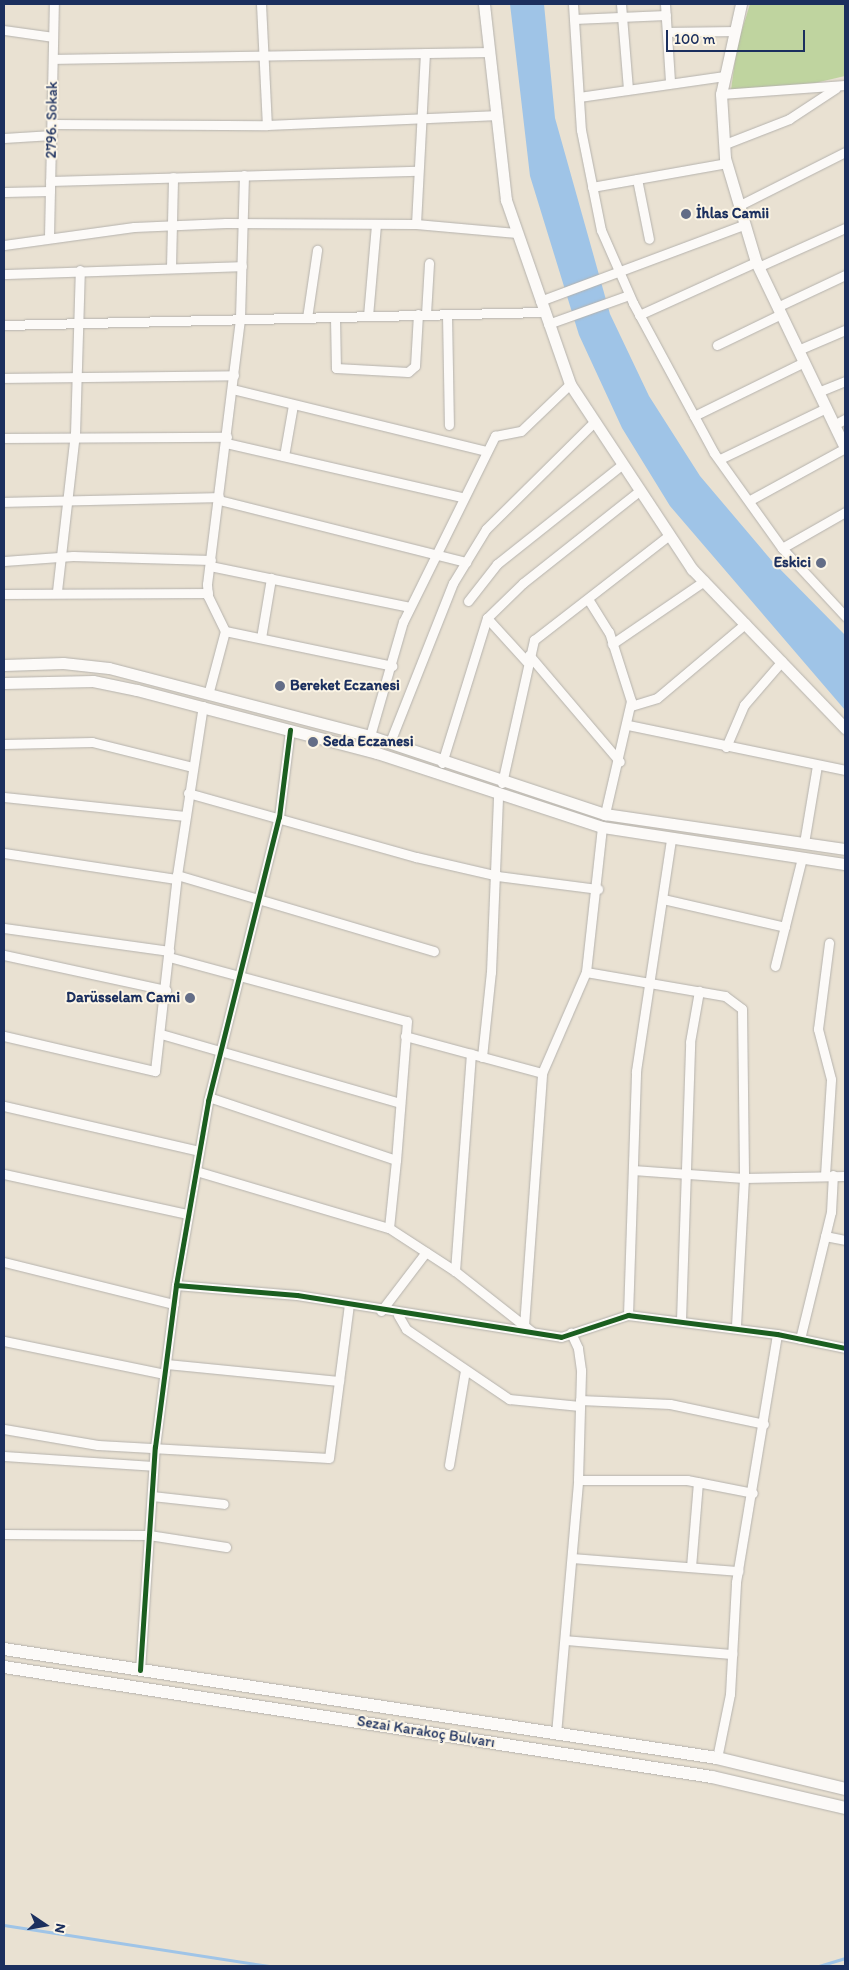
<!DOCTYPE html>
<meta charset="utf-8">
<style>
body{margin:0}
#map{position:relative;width:849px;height:1970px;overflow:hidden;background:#e9e1d2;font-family:Itim,sans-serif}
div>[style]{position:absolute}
.green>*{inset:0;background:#bfd49f}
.water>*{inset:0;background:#9fc4e7}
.stream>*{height:2.5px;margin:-1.25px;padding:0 1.25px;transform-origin:1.25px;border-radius:1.25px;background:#9fc4e7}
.roads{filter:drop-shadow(0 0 1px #b5b2ad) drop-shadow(0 0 1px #b5b2ad)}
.minor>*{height:9px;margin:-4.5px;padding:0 4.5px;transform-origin:4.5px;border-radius:4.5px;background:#fcfaf8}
.secondary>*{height:11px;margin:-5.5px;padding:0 5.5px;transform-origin:5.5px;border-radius:5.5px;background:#fcfaf8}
.primary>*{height:12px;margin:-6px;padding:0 6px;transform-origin:6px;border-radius:6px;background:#fcfaf8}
.cycleway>*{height:5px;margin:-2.5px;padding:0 2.5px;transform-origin:2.5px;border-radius:2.5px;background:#1b5e20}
.dots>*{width:14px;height:14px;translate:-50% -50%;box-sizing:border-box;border:2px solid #fcf5e5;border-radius:50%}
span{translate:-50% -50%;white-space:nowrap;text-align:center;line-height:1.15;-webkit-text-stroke:4px #fcf5e5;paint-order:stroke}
.street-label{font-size:15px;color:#1b2f5e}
.poi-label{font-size:15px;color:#1b2f5e;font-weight:700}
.left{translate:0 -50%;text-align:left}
.right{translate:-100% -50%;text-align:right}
.frame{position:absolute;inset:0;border:5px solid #1b2f5e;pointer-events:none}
.north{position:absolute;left:20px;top:1900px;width:50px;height:50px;-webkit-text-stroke:4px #fcf5e5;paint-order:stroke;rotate:102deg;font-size:14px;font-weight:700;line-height:20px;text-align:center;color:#1b2f5e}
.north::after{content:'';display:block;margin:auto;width:18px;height:22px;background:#1b2f5e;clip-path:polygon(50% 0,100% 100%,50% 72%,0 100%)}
.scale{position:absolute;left:666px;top:30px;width:139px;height:22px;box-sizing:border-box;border:2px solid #1b2f5e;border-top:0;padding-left:6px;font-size:15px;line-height:18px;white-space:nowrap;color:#1b2f5e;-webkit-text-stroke:4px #fcf5e5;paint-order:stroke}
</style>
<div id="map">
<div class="green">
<i style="clip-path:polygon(750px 4px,845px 4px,845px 76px,802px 86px,731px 90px,737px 46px)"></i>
</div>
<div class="water">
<i style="clip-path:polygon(510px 4px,544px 4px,555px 118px,610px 314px,649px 396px,700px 476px,772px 561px,845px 635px,845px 710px,670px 506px,622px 428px,579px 335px,530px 176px)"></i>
</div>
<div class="stream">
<i style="left:4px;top:1925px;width:268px;rotate:8.8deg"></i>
<i style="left:819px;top:1966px;width:27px;rotate:-17deg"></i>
</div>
<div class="roads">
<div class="minor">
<i style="left:261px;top:4px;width:121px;rotate:87.2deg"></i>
<i style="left:573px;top:4px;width:126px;rotate:86.4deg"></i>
<i style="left:581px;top:130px;width:102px;rotate:78.7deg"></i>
<i style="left:601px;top:230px;width:80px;rotate:66.3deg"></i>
<i style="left:633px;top:303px;width:170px;rotate:61.6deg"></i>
<i style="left:714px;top:453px;width:117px;rotate:54.4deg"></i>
<i style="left:782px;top:548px;width:93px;rotate:47.2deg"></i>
<i style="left:621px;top:4px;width:85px;rotate:85.3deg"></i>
<i style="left:665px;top:4px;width:78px;rotate:86.3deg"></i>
<i style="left:574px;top:19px;width:92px;rotate:-2.5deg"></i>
<i style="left:4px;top:30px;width:49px;rotate:8.1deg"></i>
<i style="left:667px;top:32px;width:66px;rotate:-0.9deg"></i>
<i style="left:53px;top:59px;width:434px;rotate:-0.9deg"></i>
<i style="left:721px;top:94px;width:124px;rotate:-4.2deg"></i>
<i style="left:579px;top:97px;width:147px;rotate:-8.2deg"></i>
<i style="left:52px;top:124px;width:215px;rotate:0.3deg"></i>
<i style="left:267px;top:125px;width:226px;rotate:-2.5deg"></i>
<i style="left:4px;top:138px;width:48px;rotate:-3.6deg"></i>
<i style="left:725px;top:144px;width:69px;rotate:-21.3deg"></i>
<i style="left:789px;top:119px;width:56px;rotate:-33.4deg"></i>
<i style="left:637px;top:179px;width:61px;rotate:78.7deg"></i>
<i style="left:50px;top:181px;width:368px;rotate:-1.6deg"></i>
<i style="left:592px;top:187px;width:137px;rotate:-10.1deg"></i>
<i style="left:4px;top:192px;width:46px;rotate:-1.2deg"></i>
<i style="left:738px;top:206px;width:120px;rotate:-26.8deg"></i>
<i style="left:416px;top:224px;width:171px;rotate:-87deg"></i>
<i style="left:49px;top:236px;width:232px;rotate:-88.8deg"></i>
<i style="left:4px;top:245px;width:131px;rotate:-7.9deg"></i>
<i style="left:134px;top:227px;width:92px;rotate:-2.5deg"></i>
<i style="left:226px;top:223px;width:190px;rotate:0.3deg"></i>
<i style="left:416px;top:224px;width:101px;rotate:5.1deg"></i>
<i style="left:171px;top:267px;width:90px;rotate:-88.7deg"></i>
<i style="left:758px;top:267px;width:95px;rotate:-24.1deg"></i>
<i style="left:4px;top:274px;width:238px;rotate:-1.9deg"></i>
<i style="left:540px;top:301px;width:217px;rotate:-20.5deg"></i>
<i style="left:777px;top:307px;width:75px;rotate:-25.2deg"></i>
<i style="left:426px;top:314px;width:51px;rotate:-86.6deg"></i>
<i style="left:447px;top:314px;width:111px;rotate:89deg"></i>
<i style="left:639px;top:315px;width:128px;rotate:-24.4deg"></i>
<i style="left:368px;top:316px;width:91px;rotate:-85deg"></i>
<i style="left:307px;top:318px;width:69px;rotate:-81.6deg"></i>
<i style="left:335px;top:318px;width:50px;rotate:88.9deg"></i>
<i style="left:336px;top:368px;width:72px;rotate:3.2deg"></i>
<i style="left:408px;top:372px;width:9px;rotate:-41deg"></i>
<i style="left:415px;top:366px;width:52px;rotate:-86.7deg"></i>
<i style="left:548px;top:324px;width:86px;rotate:-19.7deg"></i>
<i style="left:4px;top:325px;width:540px;rotate:-1.38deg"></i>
<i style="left:717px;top:345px;width:71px;rotate:-25.8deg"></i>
<i style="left:798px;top:350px;width:51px;rotate:-23.1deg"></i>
<i style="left:4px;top:378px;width:230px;rotate:-0.7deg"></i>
<i style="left:232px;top:389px;width:262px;rotate:13.7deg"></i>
<i style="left:818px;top:392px;width:29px;rotate:-22deg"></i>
<i style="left:694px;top:416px;width:123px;rotate:-26.1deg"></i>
<i style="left:834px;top:425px;width:13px;rotate:-29deg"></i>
<i style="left:4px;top:438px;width:223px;rotate:-0.3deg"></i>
<i style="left:226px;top:443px;width:242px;rotate:12.9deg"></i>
<i style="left:284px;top:456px;width:52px;rotate:-80deg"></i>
<i style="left:720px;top:459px;width:118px;rotate:-25.7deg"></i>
<i style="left:752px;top:499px;width:106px;rotate:-28.7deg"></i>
<i style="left:219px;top:500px;width:255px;rotate:14.1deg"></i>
<i style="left:4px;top:502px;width:215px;rotate:-1.3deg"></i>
<i style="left:782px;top:548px;width:73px;rotate:-29.7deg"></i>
<i style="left:4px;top:561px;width:69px;rotate:-4.1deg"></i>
<i style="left:73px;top:556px;width:138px;rotate:1.7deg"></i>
<i style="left:210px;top:566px;width:204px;rotate:11.6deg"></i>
<i style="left:57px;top:591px;width:158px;rotate:-83.5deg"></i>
<i style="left:75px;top:434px;width:164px;rotate:-88.3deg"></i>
<i style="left:4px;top:594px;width:204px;rotate:-0.3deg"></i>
<i style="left:588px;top:599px;width:39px;rotate:58deg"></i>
<i style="left:609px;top:632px;width:72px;rotate:72.3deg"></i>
<i style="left:631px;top:701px;width:116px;rotate:103deg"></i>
<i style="left:468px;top:601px;width:47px;rotate:-51.9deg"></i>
<i style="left:497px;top:564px;width:157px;rotate:-38.5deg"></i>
<i style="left:487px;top:618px;width:59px;rotate:47.7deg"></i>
<i style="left:225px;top:631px;width:171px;rotate:11.8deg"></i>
<i style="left:261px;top:638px;width:61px;rotate:-80.5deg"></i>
<i style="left:612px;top:644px;width:112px;rotate:-34.4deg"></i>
<i style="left:529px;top:655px;width:140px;rotate:49.6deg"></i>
<i style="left:209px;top:691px;width:62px;rotate:-75.1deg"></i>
<i style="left:225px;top:631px;width:39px;rotate:-116deg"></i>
<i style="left:208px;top:596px;width:12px;rotate:-95deg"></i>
<i style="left:207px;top:584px;width:268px;rotate:-82.9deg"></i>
<i style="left:240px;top:318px;width:143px;rotate:-88.4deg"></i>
<i style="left:631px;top:706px;width:27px;rotate:-17deg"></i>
<i style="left:657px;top:698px;width:116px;rotate:-40.1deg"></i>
<i style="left:628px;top:725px;width:222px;rotate:11.7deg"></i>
<i style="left:370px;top:736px;width:119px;rotate:-73.9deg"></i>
<i style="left:403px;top:622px;width:208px;rotate:-63.7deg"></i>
<i style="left:495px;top:436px;width:26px;rotate:-11deg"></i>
<i style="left:521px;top:431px;width:68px;rotate:-43.8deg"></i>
<i style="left:390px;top:742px;width:171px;rotate:-68.4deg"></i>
<i style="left:453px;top:583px;width:63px;rotate:-58.6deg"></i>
<i style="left:486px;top:529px;width:151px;rotate:-44.7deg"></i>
<i style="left:4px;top:744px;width:88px;rotate:-1.3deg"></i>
<i style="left:92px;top:742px;width:103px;rotate:14deg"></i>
<i style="left:726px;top:747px;width:46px;rotate:-66.8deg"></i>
<i style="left:744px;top:705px;width:58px;rotate:-49.2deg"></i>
<i style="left:442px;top:763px;width:152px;rotate:-72.8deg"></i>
<i style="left:487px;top:618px;width:50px;rotate:-44.2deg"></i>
<i style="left:523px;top:583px;width:147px;rotate:-38.4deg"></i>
<i style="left:502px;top:783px;width:147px;rotate:-77.4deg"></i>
<i style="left:534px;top:640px;width:170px;rotate:-37.8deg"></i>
<i style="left:188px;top:793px;width:237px;rotate:15.7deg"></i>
<i style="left:416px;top:857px;width:84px;rotate:13deg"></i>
<i style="left:498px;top:876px;width:101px;rotate:7.4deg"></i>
<i style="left:4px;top:797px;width:182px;rotate:6deg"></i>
<i style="left:602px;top:827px;width:146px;rotate:96.3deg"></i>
<i style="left:586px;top:972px;width:141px;rotate:9.8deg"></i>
<i style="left:725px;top:996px;width:21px;rotate:37deg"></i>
<i style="left:742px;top:1009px;width:169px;rotate:89.3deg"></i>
<i style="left:744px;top:1178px;width:150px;rotate:93.1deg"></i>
<i style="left:804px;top:843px;width:79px;rotate:-80.5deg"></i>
<i style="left:4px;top:853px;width:174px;rotate:8.6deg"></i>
<i style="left:177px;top:875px;width:268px;rotate:16.5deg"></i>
<i style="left:663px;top:899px;width:125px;rotate:12.9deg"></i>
<i style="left:4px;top:928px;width:167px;rotate:7.9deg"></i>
<i style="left:4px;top:955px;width:166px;rotate:12.2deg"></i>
<i style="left:169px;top:957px;width:246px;rotate:15.1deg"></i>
<i style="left:407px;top:1021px;width:139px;rotate:94.5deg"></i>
<i style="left:396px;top:1160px;width:197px;rotate:-161.4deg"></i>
<i style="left:775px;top:966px;width:111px;rotate:-76deg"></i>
<i style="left:161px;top:1034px;width:249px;rotate:16.1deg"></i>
<i style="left:4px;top:1036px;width:155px;rotate:13.1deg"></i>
<i style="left:155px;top:1071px;width:197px;rotate:-83.6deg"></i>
<i style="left:177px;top:875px;width:171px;rotate:-81.3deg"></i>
<i style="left:405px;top:1036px;width:142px;rotate:15.1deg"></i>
<i style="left:482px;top:1057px;width:85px;rotate:-84deg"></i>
<i style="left:491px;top:972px;width:176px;rotate:-87.7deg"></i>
<i style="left:4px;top:1106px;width:200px;rotate:13deg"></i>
<i style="left:633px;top:1170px;width:111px;rotate:4.1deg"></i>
<i style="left:744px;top:1178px;width:101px;rotate:-1.1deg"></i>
<i style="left:196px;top:1171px;width:201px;rotate:16.5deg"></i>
<i style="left:389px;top:1228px;width:79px;rotate:33.1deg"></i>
<i style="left:455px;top:1271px;width:97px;rotate:38.3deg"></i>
<i style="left:4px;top:1174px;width:188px;rotate:12.3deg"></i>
<i style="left:825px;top:1175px;width:96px;rotate:-86.4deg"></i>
<i style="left:831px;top:1079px;width:52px;rotate:-104.6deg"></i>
<i style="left:818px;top:1029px;width:87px;rotate:-82.7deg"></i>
<i style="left:389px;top:1228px;width:68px;rotate:-84.1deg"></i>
<i style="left:825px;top:1236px;width:20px;rotate:11deg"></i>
<i style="left:4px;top:1262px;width:175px;rotate:13.9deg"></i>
<i style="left:455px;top:1271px;width:218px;rotate:-85.8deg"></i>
<i style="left:176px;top:1285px;width:121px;rotate:4.7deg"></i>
<i style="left:297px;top:1295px;width:267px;rotate:9deg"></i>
<i style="left:561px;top:1337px;width:71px;rotate:-18.2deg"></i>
<i style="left:628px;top:1315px;width:150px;rotate:7.3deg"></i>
<i style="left:777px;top:1334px;width:69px;rotate:11.6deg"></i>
<i style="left:381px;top:1311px;width:74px;rotate:-52.7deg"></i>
<i style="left:398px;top:1315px;width:16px;rotate:60deg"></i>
<i style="left:406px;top:1329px;width:125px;rotate:34.2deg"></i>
<i style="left:509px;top:1399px;width:71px;rotate:5.6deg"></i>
<i style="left:628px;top:1315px;width:244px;rotate:-88.1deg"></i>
<i style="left:636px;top:1071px;width:235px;rotate:-81.4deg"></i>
<i style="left:681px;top:1320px;width:278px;rotate:-88.1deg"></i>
<i style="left:690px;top:1042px;width:52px;rotate:-80deg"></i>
<i style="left:524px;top:1326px;width:254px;rotate:-85.9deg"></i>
<i style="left:542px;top:1073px;width:110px;rotate:-66.5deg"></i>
<i style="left:800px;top:1339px;width:131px;rotate:-76.3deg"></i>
<i style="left:831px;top:1212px;width:37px;rotate:-87deg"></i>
<i style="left:4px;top:1341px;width:164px;rotate:11.6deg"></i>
<i style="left:166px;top:1364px;width:174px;rotate:5.6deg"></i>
<i style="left:580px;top:1400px;width:90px;rotate:2.5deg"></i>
<i style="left:670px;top:1404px;width:96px;rotate:12deg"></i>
<i style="left:4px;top:1429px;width:95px;rotate:9.7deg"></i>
<i style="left:98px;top:1445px;width:231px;rotate:3.2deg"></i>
<i style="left:329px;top:1458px;width:154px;rotate:-82.6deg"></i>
<i style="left:4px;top:1456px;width:149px;rotate:3.8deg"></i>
<i style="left:449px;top:1465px;width:96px;rotate:-80.4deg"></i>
<i style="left:578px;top:1480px;width:109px"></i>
<i style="left:687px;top:1480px;width:67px;rotate:11.1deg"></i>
<i style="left:152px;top:1496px;width:72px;rotate:6.3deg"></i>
<i style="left:4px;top:1534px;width:145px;rotate:0.4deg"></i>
<i style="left:149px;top:1535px;width:78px;rotate:8.9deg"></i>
<i style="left:573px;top:1558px;width:166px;rotate:4.5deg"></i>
<i style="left:691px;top:1567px;width:85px;rotate:-85.3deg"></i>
<i style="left:565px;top:1640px;width:168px;rotate:4.8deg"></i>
<i style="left:140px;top:1670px;width:224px;rotate:-86.2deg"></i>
<i style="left:155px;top:1447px;width:163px;rotate:-82.6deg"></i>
<i style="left:176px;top:1285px;width:187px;rotate:-80.1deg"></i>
<i style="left:208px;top:1101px;width:293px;rotate:-76deg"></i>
<i style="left:279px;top:817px;width:88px;rotate:-82.8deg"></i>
<i style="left:556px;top:1734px;width:255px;rotate:-85deg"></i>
<i style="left:578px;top:1480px;width:110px;rotate:-88.4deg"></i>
<i style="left:581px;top:1370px;width:22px;rotate:-98deg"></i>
<i style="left:578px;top:1348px;width:17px;rotate:-115deg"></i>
<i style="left:717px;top:1758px;width:65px;rotate:-78.5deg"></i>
<i style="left:730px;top:1694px;width:112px;rotate:-86.9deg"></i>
<i style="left:736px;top:1582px;width:251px;rotate:-80.6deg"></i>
</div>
<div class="secondary">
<i style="left:484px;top:4px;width:197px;rotate:83.6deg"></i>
<i style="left:506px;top:200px;width:195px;rotate:70.8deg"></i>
<i style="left:570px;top:384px;width:222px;rotate:56.6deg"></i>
<i style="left:692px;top:569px;width:221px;rotate:46.1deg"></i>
<i style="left:741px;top:4px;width:92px;rotate:102.5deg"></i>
<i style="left:721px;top:94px;width:64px;rotate:86.4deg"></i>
<i style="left:725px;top:158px;width:109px;rotate:73.4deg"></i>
<i style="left:756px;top:262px;width:206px;rotate:64.4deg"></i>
<i style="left:4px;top:665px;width:59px;rotate:-1.9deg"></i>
<i style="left:63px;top:663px;width:46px;rotate:6.2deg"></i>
<i style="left:109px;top:668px;width:270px;rotate:14.6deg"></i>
<i style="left:370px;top:736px;width:248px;rotate:18.4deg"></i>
<i style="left:605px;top:814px;width:243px;rotate:8.3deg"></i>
<i style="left:4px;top:683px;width:89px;rotate:-1.3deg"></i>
<i style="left:93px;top:681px;width:45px;rotate:11.6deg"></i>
<i style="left:137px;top:690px;width:248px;rotate:14.7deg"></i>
<i style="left:377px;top:753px;width:237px;rotate:18.2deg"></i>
<i style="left:602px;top:827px;width:246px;rotate:8.7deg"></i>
</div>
<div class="primary">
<i style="left:4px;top:1649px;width:721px;rotate:8.69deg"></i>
<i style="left:717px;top:1758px;width:132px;rotate:13.6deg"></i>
<i style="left:4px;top:1667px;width:716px;rotate:8.83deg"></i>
<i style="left:712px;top:1777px;width:137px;rotate:13.1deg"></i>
</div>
</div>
<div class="cycleway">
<i style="left:176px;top:1285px;width:121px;rotate:4.7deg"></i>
<i style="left:297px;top:1295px;width:267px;rotate:9deg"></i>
<i style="left:561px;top:1337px;width:71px;rotate:-18.2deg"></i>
<i style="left:628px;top:1315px;width:150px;rotate:7.3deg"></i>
<i style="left:777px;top:1334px;width:69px;rotate:11.6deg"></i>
<i style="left:140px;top:1670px;width:224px;rotate:-86.2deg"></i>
<i style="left:155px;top:1447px;width:163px;rotate:-82.6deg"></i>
<i style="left:176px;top:1285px;width:187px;rotate:-80.1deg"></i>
<i style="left:208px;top:1101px;width:293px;rotate:-76deg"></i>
<i style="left:279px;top:817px;width:88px;rotate:-82.8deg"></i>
</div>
<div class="dots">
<i style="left:686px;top:214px;background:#636d87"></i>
<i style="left:821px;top:563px;background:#636d87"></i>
<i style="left:280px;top:686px;background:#636d87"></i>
<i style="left:313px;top:742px;background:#636d87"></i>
<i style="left:190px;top:998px;background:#636d87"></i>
</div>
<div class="street-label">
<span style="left:52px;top:120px;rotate:-89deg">2796. Sokak</span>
<span style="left:426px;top:1732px;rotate:9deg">Sezai Karakoç Bulvarı</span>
</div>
<div class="poi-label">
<span class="left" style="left:696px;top:214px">İhlas Camii</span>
<span class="right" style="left:811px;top:563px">Eskici</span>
<span class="left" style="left:290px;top:686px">Bereket Eczanesi</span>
<span class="left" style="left:323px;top:742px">Seda Eczanesi</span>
<span class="right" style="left:180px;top:998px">Darüsselam Cami</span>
</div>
<div class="frame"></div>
<div class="north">N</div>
<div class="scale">100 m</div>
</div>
